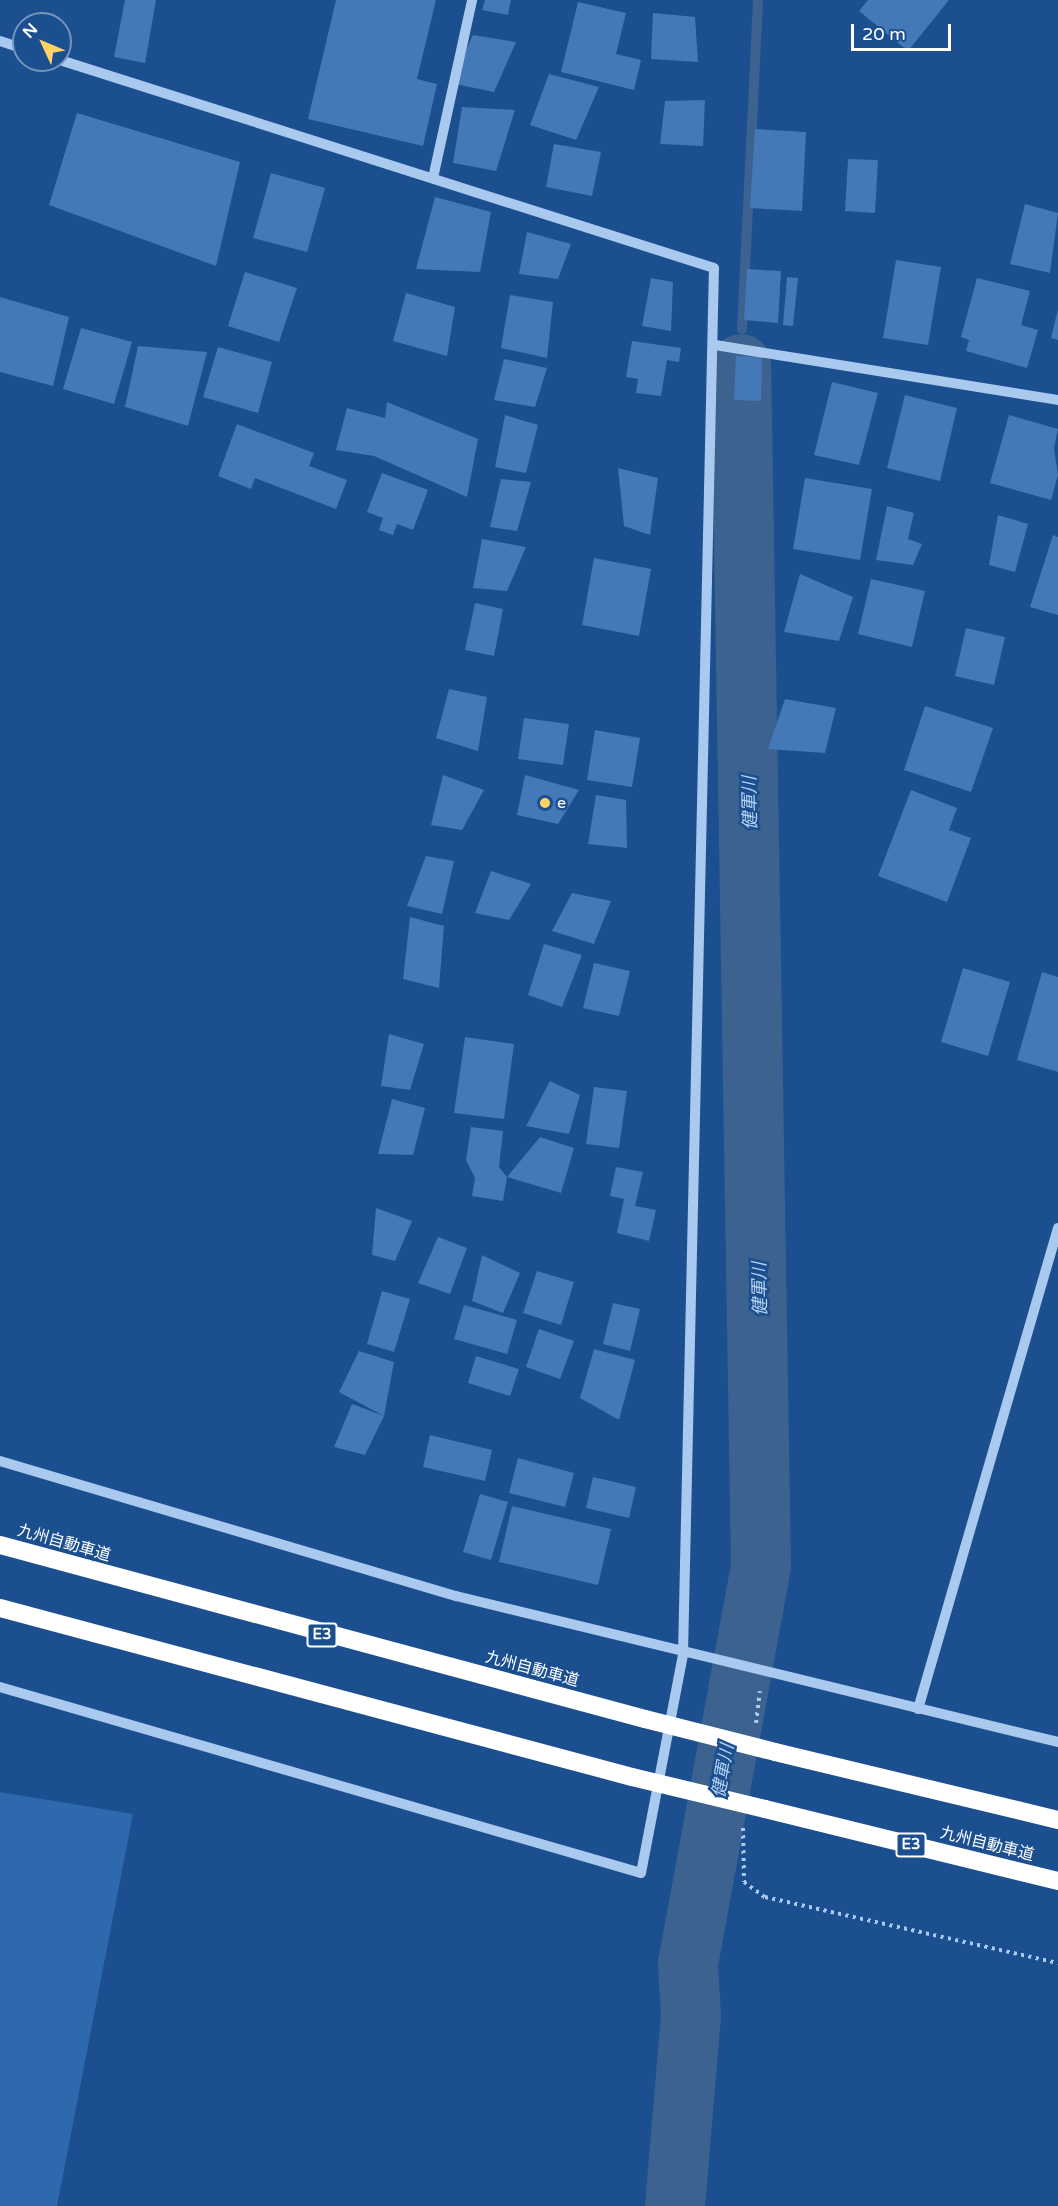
<!DOCTYPE html>
<meta charset="utf-8">
<style>
body{margin:0}
#map{position:relative;width:1058px;height:2206px;overflow:hidden;background:#1b4f8f;font-family:"Varela Round","Noto Sans JP",sans-serif}
div>[style]{position:absolute}
.green>*{inset:0;background:#2e69ad}
.stream>*{height:10px;margin:-5px;padding:0 5px;transform-origin:5px;border-radius:5px;background:#3c6290}
.river>*{height:60px;margin:-30px;padding:0 30px;transform-origin:30px;border-radius:30px;background:#3c6290}
.building>*{inset:0;background:#4478b7}
.path>*{height:4px;margin-top:-2px;transform-origin:0;background:repeating-linear-gradient(90deg,#a9c9ee 0 3px,transparent 0 7.5px)}
.minor>*{height:10px;margin:-5px;padding:0 5px;transform-origin:5px;border-radius:5px;background:#a9c9ee}
.highway>*{height:18px;margin:-9px;padding:0 9px;transform-origin:9px;border-radius:9px;background:#fff}
.highway-bridge>*{height:18px;margin:-9px;padding:0 9px;transform-origin:9px;border-radius:9px;background:#fff}
.dots>*{width:16px;height:16px;translate:-50% -50%;box-sizing:border-box;border:3px solid #1b4f8f;border-radius:50%}
span{translate:-50% -50%;white-space:nowrap;text-align:center;line-height:1.15;-webkit-text-stroke:5px #1b4f8f;paint-order:stroke}
.shield-label span{padding:2px 4px;background:#1b4f8f;border:2px solid;border-radius:4px;-webkit-text-stroke-width:0}
.shield-label{font-size:15px;color:#fff;font-weight:700}
.poi-label{font-size:16px;color:#fff}
.left{translate:0 -50%;text-align:left}
.street-label{font-size:16px;color:#fff}
.water-label{font-size:18px;color:#b5d3f5;font-style:italic}
.north{position:absolute;left:12px;top:12px;width:60px;height:60px;box-sizing:border-box;background:#1b4f8f;border:2px solid #7695bc;border-radius:50%;rotate:314deg;font-size:16px;font-weight:700;line-height:24px;text-align:center;color:#fff}
.north::after{content:'';display:block;margin:auto;width:21px;height:27px;background:#ffd166;clip-path:polygon(50% 0,100% 100%,50% 72%,0 100%)}
.scale{position:absolute;left:851px;top:24px;width:100px;height:27px;box-sizing:border-box;border:3px solid #fff;border-top:0;padding-left:8px;font-size:18px;line-height:21px;white-space:nowrap;color:#fff;-webkit-text-stroke:4px #1b4f8f;paint-order:stroke}
</style>
<div id="map">
<div class="green">
<i style="clip-path:polygon(0 1792px,133px 1814px,57px 2206px,0 2206px)"></i>
</div>
<div class="stream">
<i style="left:742px;top:329px;width:329px;rotate:-87.2deg"></i>
</div>
<div class="river">
<i style="left:675px;top:2206px;width:191px;rotate:-85.2deg"></i>
<i style="left:691px;top:2016px;width:52px;rotate:-93.3deg"></i>
<i style="left:688px;top:1964px;width:405px;rotate:-79.6deg"></i>
<i style="left:761px;top:1566px;width:1202px;rotate:-90.95deg"></i>
</div>
<div class="building">
<i style="clip-path:polygon(125px 0,156px 0,145px 63px,114px 57px)"></i>
<i style="clip-path:polygon(336px 0,436px 0,417px 79px,437px 84px,423px 146px,308px 119px)"></i>
<i style="clip-path:polygon(485px 0,511px 0,508px 15px,482px 10px)"></i>
<i style="clip-path:polygon(868px 0,949px 0,908px 51px,859px 11px)"></i>
<i style="clip-path:polygon(578px 2px,626px 13px,616px 54px,641px 60px,634px 90px,561px 72px)"></i>
<i style="clip-path:polygon(653px 13px,695px 17px,698px 62px,651px 59px)"></i>
<i style="clip-path:polygon(473px 35px,516px 42px,494px 92px,450px 83px)"></i>
<i style="clip-path:polygon(549px 74px,599px 87px,576px 140px,530px 125px)"></i>
<i style="clip-path:polygon(705px 100px,703px 146px,660px 144px,665px 101px)"></i>
<i style="clip-path:polygon(462px 107px,515px 110px,496px 171px,453px 163px)"></i>
<i style="clip-path:polygon(77px 113px,240px 162px,216px 266px,49px 205px)"></i>
<i style="clip-path:polygon(755px 129px,806px 132px,802px 211px,750px 208px)"></i>
<i style="clip-path:polygon(554px 144px,601px 152px,592px 196px,546px 187px)"></i>
<i style="clip-path:polygon(848px 159px,878px 160px,875px 213px,845px 211px)"></i>
<i style="clip-path:polygon(271px 173px,325px 188px,307px 252px,253px 238px)"></i>
<i style="clip-path:polygon(435px 197px,491px 212px,480px 272px,416px 269px)"></i>
<i style="clip-path:polygon(1025px 204px,1058px 213px,1050px 273px,1010px 264px)"></i>
<i style="clip-path:polygon(527px 232px,571px 244px,558px 279px,519px 274px)"></i>
<i style="clip-path:polygon(896px 260px,941px 267px,928px 345px,883px 338px)"></i>
<i style="clip-path:polygon(747px 269px,781px 271px,778px 323px,744px 320px)"></i>
<i style="clip-path:polygon(245px 272px,297px 288px,279px 342px,228px 326px)"></i>
<i style="clip-path:polygon(787px 277px,798px 278px,793px 326px,783px 325px)"></i>
<i style="clip-path:polygon(651px 278px,673px 282px,671px 331px,642px 326px)"></i>
<i style="clip-path:polygon(977px 278px,1030px 291px,1021px 325px,1038px 330px,1027px 368px,966px 351px,969px 340px,961px 337px)"></i>
<i style="clip-path:polygon(406px 293px,455px 307px,447px 356px,393px 341px)"></i>
<i style="clip-path:polygon(510px 295px,553px 302px,547px 358px,501px 348px)"></i>
<i style="clip-path:polygon(0 297px,69px 317px,53px 386px,0 372px)"></i>
<i style="clip-path:polygon(1058px 309px,1058px 340px,1051px 338px)"></i>
<i style="clip-path:polygon(81px 328px,132px 342px,114px 404px,63px 389px)"></i>
<i style="clip-path:polygon(632px 341px,681px 348px,679px 362px,667px 360px,661px 396px,636px 393px,638px 379px,626px 377px)"></i>
<i style="clip-path:polygon(138px 346px,207px 352px,188px 426px,125px 407px)"></i>
<i style="clip-path:polygon(218px 347px,272px 362px,258px 413px,203px 397px)"></i>
<i style="clip-path:polygon(736px 356px,762px 357px,761px 401px,734px 400px)"></i>
<i style="clip-path:polygon(504px 359px,547px 368px,535px 407px,494px 400px)"></i>
<i style="clip-path:polygon(832px 382px,878px 393px,859px 465px,814px 455px)"></i>
<i style="clip-path:polygon(905px 395px,957px 408px,940px 481px,887px 468px)"></i>
<i style="clip-path:polygon(387px 402px,478px 439px,467px 497px,374px 456px,336px 450px,347px 408px,385px 418px)"></i>
<i style="clip-path:polygon(505px 415px,538px 425px,526px 473px,495px 467px)"></i>
<i style="clip-path:polygon(1009px 415px,1058px 429px,1054px 448px,1058px 475px,1051px 500px,990px 483px)"></i>
<i style="clip-path:polygon(237px 424px,314px 453px,309px 466px,347px 480px,336px 509px,255px 478px,251px 489px,218px 476px)"></i>
<i style="clip-path:polygon(618px 468px,658px 478px,650px 535px,624px 526px)"></i>
<i style="clip-path:polygon(382px 473px,428px 490px,413px 530px,397px 524px,393px 535px,379px 530px,383px 518px,367px 512px)"></i>
<i style="clip-path:polygon(805px 478px,872px 489px,860px 560px,793px 549px)"></i>
<i style="clip-path:polygon(501px 479px,531px 482px,517px 531px,490px 527px)"></i>
<i style="clip-path:polygon(887px 506px,914px 513px,908px 539px,922px 544px,913px 565px,876px 560px)"></i>
<i style="clip-path:polygon(998px 515px,1028px 524px,1015px 572px,989px 565px)"></i>
<i style="clip-path:polygon(1053px 535px,1058px 537px,1058px 615px,1030px 607px)"></i>
<i style="clip-path:polygon(482px 539px,526px 547px,507px 591px,473px 588px)"></i>
<i style="clip-path:polygon(594px 558px,651px 569px,639px 636px,582px 625px)"></i>
<i style="clip-path:polygon(800px 574px,853px 597px,839px 641px,784px 632px)"></i>
<i style="clip-path:polygon(871px 579px,925px 591px,912px 647px,858px 634px)"></i>
<i style="clip-path:polygon(475px 603px,503px 609px,494px 656px,465px 650px)"></i>
<i style="clip-path:polygon(966px 628px,1005px 637px,994px 685px,955px 676px)"></i>
<i style="clip-path:polygon(449px 689px,487px 697px,478px 751px,436px 738px)"></i>
<i style="clip-path:polygon(785px 699px,836px 708px,825px 753px,768px 749px)"></i>
<i style="clip-path:polygon(925px 706px,993px 728px,971px 792px,904px 770px)"></i>
<i style="clip-path:polygon(524px 718px,569px 724px,563px 765px,518px 759px)"></i>
<i style="clip-path:polygon(595px 730px,640px 738px,632px 787px,587px 780px)"></i>
<i style="clip-path:polygon(443px 775px,484px 790px,462px 830px,431px 825px)"></i>
<i style="clip-path:polygon(525px 775px,579px 790px,558px 824px,517px 815px)"></i>
<i style="clip-path:polygon(911px 790px,957px 808px,949px 830px,971px 838px,947px 902px,878px 876px)"></i>
<i style="clip-path:polygon(596px 795px,626px 800px,627px 848px,588px 844px)"></i>
<i style="clip-path:polygon(426px 856px,454px 861px,442px 914px,407px 906px)"></i>
<i style="clip-path:polygon(491px 871px,531px 884px,509px 920px,475px 913px)"></i>
<i style="clip-path:polygon(572px 893px,611px 901px,594px 944px,552px 931px)"></i>
<i style="clip-path:polygon(410px 917px,444px 926px,439px 988px,403px 979px)"></i>
<i style="clip-path:polygon(544px 944px,582px 955px,562px 1007px,528px 995px)"></i>
<i style="clip-path:polygon(594px 963px,630px 971px,619px 1016px,583px 1008px)"></i>
<i style="clip-path:polygon(963px 968px,1010px 982px,988px 1056px,941px 1042px)"></i>
<i style="clip-path:polygon(1042px 972px,1058px 977px,1058px 1072px,1017px 1060px)"></i>
<i style="clip-path:polygon(389px 1034px,424px 1044px,410px 1090px,381px 1086px)"></i>
<i style="clip-path:polygon(465px 1037px,514px 1044px,504px 1119px,454px 1113px)"></i>
<i style="clip-path:polygon(550px 1081px,580px 1095px,569px 1134px,526px 1126px)"></i>
<i style="clip-path:polygon(594px 1087px,627px 1091px,619px 1148px,586px 1144px)"></i>
<i style="clip-path:polygon(392px 1099px,425px 1108px,413px 1155px,378px 1154px)"></i>
<i style="clip-path:polygon(471px 1127px,503px 1131px,499px 1167px,507px 1177px,540px 1137px,574px 1148px,561px 1193px,507px 1177px,503px 1201px,472px 1196px,475px 1178px,466px 1160px)"></i>
<i style="clip-path:polygon(616px 1167px,643px 1172px,635px 1206px,656px 1210px,649px 1241px,617px 1233px,624px 1199px,610px 1196px)"></i>
<i style="clip-path:polygon(376px 1208px,412px 1221px,395px 1261px,372px 1255px)"></i>
<i style="clip-path:polygon(438px 1237px,467px 1248px,450px 1294px,418px 1283px)"></i>
<i style="clip-path:polygon(482px 1255px,520px 1273px,503px 1313px,472px 1301px)"></i>
<i style="clip-path:polygon(537px 1271px,574px 1282px,561px 1325px,523px 1313px)"></i>
<i style="clip-path:polygon(382px 1291px,410px 1299px,394px 1352px,367px 1344px)"></i>
<i style="clip-path:polygon(613px 1303px,640px 1309px,630px 1351px,603px 1344px)"></i>
<i style="clip-path:polygon(464px 1305px,517px 1320px,507px 1354px,454px 1339px)"></i>
<i style="clip-path:polygon(539px 1329px,574px 1341px,560px 1379px,526px 1367px)"></i>
<i style="clip-path:polygon(594px 1349px,635px 1360px,619px 1420px,580px 1398px)"></i>
<i style="clip-path:polygon(359px 1351px,394px 1362px,384px 1416px,339px 1392px)"></i>
<i style="clip-path:polygon(476px 1356px,519px 1369px,510px 1396px,468px 1383px)"></i>
<i style="clip-path:polygon(352px 1404px,384px 1416px,365px 1455px,334px 1447px)"></i>
<i style="clip-path:polygon(430px 1435px,492px 1450px,485px 1481px,423px 1467px)"></i>
<i style="clip-path:polygon(518px 1458px,574px 1473px,565px 1507px,509px 1493px)"></i>
<i style="clip-path:polygon(593px 1477px,636px 1487px,629px 1518px,586px 1508px)"></i>
<i style="clip-path:polygon(480px 1494px,508px 1502px,491px 1560px,463px 1552px)"></i>
<i style="clip-path:polygon(512px 1506px,611px 1529px,598px 1585px,499px 1562px)"></i>
</div>
<div class="path">
<i style="left:756px;top:1723px;width:32px;rotate:-83deg"></i>
<i style="left:743px;top:1828px;width:54px;rotate:88.9deg"></i>
<i style="left:744px;top:1882px;width:26px;rotate:36deg"></i>
<i style="left:765px;top:1897px;width:300px;rotate:12.7deg"></i>
</div>
<div class="minor">
<i style="left:0;top:41px;width:25px;rotate:18deg"></i>
<i style="left:433px;top:178px;width:182px;rotate:-77.6deg"></i>
<i style="left:715px;top:345px;width:347px;rotate:9.1deg"></i>
<i style="left:0;top:1461px;width:476px;rotate:16.5deg"></i>
<i style="left:456px;top:1596px;width:619px;rotate:13.63deg"></i>
<i style="left:0;top:1687px;width:667px;rotate:16.18deg"></i>
<i style="left:641px;top:1873px;width:223px;rotate:-79.1deg"></i>
<i style="left:683px;top:1654px;width:1386px;rotate:-88.72deg"></i>
<i style="left:714px;top:268px;width:686px;rotate:-162.36deg"></i>
<i style="left:918px;top:1709px;width:501px;rotate:-73.77deg"></i>
</div>
<div class="highway">
<i style="left:0;top:1545px;width:668px;rotate:15.1deg"></i>
<i style="left:0;top:1608px;width:654px;rotate:14.97deg"></i>
<i style="left:775px;top:1752px;width:291px;rotate:13.5deg"></i>
<i style="left:765px;top:1809px;width:302px;rotate:13.8deg"></i>
</div>
<div class="highway-bridge">
<i style="left:645px;top:1719px;width:134px;rotate:14.2deg"></i>
<i style="left:632px;top:1777px;width:137px;rotate:13.5deg"></i>
</div>
<div class="dots">
<i style="left:545px;top:803px;background:#ffd166"></i>
</div>
<div class="shield-label">
<span style="left:322px;top:1635px">E3</span>
<span style="left:911px;top:1845px">E3</span>
</div>
<div class="poi-label">
<span class="left" style="left:557px;top:803px">e</span>
</div>
<div class="street-label">
<span style="left:64px;top:1543px;rotate:16deg">九州自動車道</span>
<span style="left:532px;top:1669px;rotate:15deg">九州自動車道</span>
<span style="left:987px;top:1844px;rotate:14deg">九州自動車道</span>
</div>
<div class="water-label">
<span style="left:750px;top:803px;rotate:-91deg">健軍川</span>
<span style="left:760px;top:1289px;rotate:-91deg">健軍川</span>
<span style="left:723px;top:1771px;rotate:-80deg">健軍川</span>
</div>
<div class="north">N</div>
<div class="scale">20 m</div>
</div>
